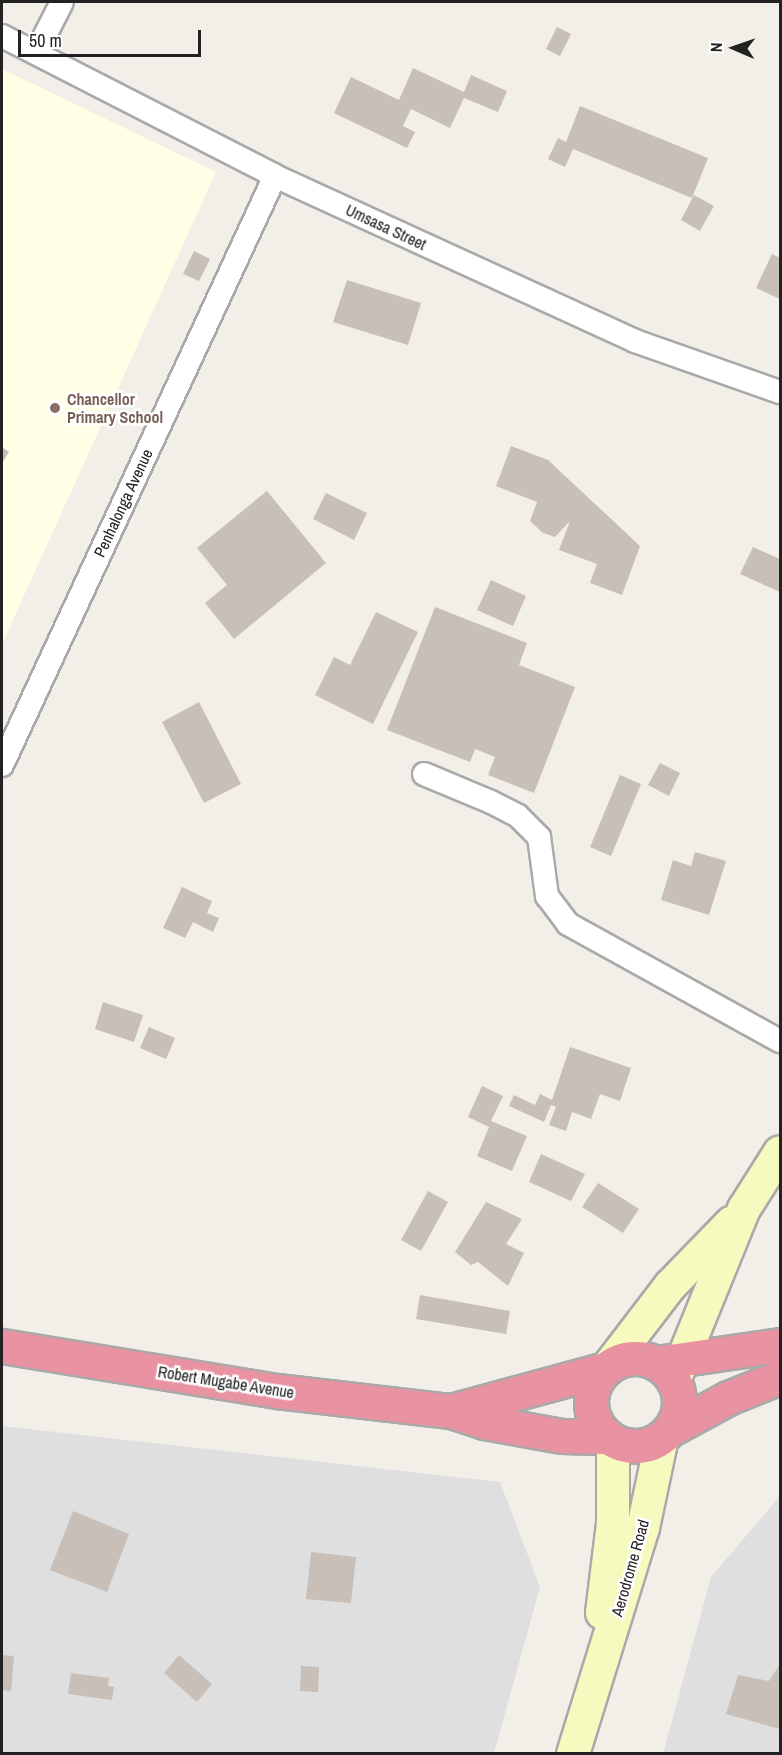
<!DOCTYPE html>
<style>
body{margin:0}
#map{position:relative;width:782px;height:1755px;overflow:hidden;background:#f2efe9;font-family:"Archivo Narrow",sans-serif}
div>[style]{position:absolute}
.residential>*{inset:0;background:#e0dfdf}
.education>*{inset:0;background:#ffffe5}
.building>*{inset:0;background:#c7bfb8}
.roads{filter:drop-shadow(2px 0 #a9a9a9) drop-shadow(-2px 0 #a9a9a9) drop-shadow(0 2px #a9a9a9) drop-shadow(0 -2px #a9a9a9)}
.street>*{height:22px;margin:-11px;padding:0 11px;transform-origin:11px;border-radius:11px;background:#fff}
.secondary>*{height:32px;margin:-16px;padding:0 16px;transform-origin:16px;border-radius:16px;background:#f7fabf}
.highway>*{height:33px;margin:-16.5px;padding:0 16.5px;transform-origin:16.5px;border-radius:16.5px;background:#e892a2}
.highway>.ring{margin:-16.5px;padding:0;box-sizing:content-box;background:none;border:33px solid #e892a2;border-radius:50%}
.dots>*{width:16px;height:16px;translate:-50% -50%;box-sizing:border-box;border:3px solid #fff;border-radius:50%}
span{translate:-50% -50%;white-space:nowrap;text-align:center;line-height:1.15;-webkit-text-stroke:5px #fff;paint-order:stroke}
.street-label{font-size:16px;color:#222}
.education-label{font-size:16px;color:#785e54;font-weight:700}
.left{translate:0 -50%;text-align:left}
.frame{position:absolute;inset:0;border:3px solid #222;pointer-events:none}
.north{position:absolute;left:704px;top:18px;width:60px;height:60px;-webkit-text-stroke:4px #fff;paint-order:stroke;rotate:272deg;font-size:16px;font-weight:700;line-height:24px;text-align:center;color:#222}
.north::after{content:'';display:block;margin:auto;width:21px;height:27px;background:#222;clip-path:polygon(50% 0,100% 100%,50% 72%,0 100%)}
.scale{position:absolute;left:18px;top:30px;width:183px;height:27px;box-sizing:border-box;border:3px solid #222;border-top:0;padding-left:8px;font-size:18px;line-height:21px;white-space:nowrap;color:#222;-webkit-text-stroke:4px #fff;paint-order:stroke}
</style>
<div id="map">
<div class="residential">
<div style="clip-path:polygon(2px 1426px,500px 1482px,540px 1587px,494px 1753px,2px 1754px)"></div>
<div style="clip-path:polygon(780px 1496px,780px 1753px,663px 1754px,711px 1577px)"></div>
</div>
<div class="education">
<div style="clip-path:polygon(2px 69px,216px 172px,2px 644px)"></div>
</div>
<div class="building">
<div style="clip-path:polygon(557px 27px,571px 34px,560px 56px,546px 49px)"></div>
<div style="clip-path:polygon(413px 68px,464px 92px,471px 75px,507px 91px,498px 112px,464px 98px,450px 128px,411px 109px,403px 126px,415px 132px,407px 148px,334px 113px,351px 77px,399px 100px)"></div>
<div style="clip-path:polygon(580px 106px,708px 158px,692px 198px,573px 149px,565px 167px,548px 159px,558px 138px,566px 142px)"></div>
<div style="clip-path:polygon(694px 195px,714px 206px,700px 231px,681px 220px)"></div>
<div style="clip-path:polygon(194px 251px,210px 259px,199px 281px,183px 274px)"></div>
<div style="clip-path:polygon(772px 254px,780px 258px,780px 299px,756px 288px)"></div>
<div style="clip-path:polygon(347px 280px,421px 303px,408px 345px,333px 322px)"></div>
<div style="clip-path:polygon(511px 446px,548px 460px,640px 546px,622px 595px,590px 583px,597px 564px,559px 550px,570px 521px,555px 537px,543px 533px,530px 521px,537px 502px,496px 486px)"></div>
<div style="clip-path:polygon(2px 447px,9px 452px,2px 463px)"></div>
<div style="clip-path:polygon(267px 491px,326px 563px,234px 639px,205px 603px,227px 585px,197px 548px)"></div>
<div style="clip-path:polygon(326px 493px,367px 513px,354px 540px,313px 519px)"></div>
<div style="clip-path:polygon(753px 547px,780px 559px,780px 592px,740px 574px)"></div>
<div style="clip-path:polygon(491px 580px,526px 596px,513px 626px,477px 610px)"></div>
<div style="clip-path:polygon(435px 607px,527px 643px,519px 665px,575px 687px,534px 793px,488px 775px,495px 757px,475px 749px,470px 762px,387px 730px)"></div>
<div style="clip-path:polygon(376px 612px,418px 632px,373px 724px,315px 695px,334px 657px,350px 665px)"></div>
<div style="clip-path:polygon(199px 702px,241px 784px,204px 803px,162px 722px)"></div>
<div style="clip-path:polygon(660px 763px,680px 773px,669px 796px,648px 785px)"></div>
<div style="clip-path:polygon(620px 775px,641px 784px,611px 856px,590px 847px)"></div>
<div style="clip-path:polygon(695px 852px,726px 861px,709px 915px,661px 900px,673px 860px,691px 866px)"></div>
<div style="clip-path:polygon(182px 887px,212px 901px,207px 913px,219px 918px,213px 932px,193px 922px,185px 938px,163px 928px)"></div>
<div style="clip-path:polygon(103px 1002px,143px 1015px,134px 1042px,95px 1029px)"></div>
<div style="clip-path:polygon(149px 1027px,175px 1038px,166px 1059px,140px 1048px)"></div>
<div style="clip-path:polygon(570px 1047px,631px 1068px,620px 1101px,600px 1094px,591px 1119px,572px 1112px,566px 1131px,549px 1125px,556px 1107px,551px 1105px,544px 1122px,509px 1106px,514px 1095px,535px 1105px,540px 1094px,552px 1100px)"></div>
<div style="clip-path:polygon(482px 1086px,503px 1096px,491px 1121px,527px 1136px,512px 1171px,477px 1156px,489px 1127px,468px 1117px)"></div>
<div style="clip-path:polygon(541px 1154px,585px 1174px,571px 1201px,529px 1182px)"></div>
<div style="clip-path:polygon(598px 1183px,639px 1209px,623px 1233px,582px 1207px)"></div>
<div style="clip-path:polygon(428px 1191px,448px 1202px,421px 1251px,401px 1240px)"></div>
<div style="clip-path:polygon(486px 1202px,522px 1219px,506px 1244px,524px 1253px,508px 1286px,478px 1262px,471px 1265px,455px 1252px)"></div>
<div style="clip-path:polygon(420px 1295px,510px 1311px,506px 1334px,416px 1319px)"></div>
<div style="clip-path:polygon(73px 1511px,129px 1534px,107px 1592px,50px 1570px)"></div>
<div style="clip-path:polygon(311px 1552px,356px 1557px,351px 1603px,306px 1599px)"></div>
<div style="clip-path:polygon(2px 1655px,14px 1656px,11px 1691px,2px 1690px)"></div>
<div style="clip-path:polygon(179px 1655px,212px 1684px,197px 1702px,164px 1673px)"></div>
<div style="clip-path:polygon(780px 1664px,780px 1729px,726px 1714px,738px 1675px,769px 1681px)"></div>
<div style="clip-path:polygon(301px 1666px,319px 1667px,318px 1692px,300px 1691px)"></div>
<div style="clip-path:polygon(71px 1673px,109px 1678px,108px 1686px,114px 1687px,112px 1700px,68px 1694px)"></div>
</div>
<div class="roads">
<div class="street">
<div style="left:2px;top:36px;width:307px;rotate:27.1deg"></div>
<div style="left:275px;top:176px;width:396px;rotate:24.6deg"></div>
<div style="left:635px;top:341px;width:154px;rotate:19.4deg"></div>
<div style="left:36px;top:53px;width:57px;rotate:-63deg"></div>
<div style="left:2px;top:765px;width:649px;rotate:-65.13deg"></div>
<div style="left:424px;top:774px;width:73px;rotate:22.7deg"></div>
<div style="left:491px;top:802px;width:30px;rotate:27deg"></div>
<div style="left:518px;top:816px;width:30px;rotate:45deg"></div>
<div style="left:539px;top:837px;width:60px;rotate:82.3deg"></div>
<div style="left:547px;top:896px;width:35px;rotate:53deg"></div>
<div style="left:568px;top:924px;width:242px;rotate:28.9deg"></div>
</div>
<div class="secondary">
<div style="left:608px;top:1367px;width:102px;rotate:-52.6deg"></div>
<div style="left:670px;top:1286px;width:88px;rotate:-45.9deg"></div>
<div style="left:674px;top:1381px;width:186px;rotate:-67.9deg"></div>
<div style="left:744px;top:1209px;width:67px;rotate:-57.7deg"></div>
<div style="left:602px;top:1613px;width:91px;rotate:-83deg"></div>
<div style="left:613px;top:1523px;width:82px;rotate:-90deg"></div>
<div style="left:573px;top:1754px;width:237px;rotate:-72.8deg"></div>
<div style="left:643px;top:1528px;width:92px;rotate:-78.1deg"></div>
</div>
<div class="highway">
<div style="left:2px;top:1346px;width:279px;rotate:9.3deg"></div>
<div style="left:277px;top:1391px;width:175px;rotate:6.6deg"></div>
<div style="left:451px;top:1411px;width:35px;rotate:18deg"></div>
<div style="left:484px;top:1422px;width:79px;rotate:10.2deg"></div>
<div style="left:562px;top:1436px;width:45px;rotate:1.3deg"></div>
<div class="ring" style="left:591px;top:1358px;width:55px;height:55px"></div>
<div style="left:656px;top:1363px;width:125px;rotate:-8.3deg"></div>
<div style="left:451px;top:1411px;width:161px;rotate:-15.2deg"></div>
<div style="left:671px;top:1429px;width:65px;rotate:-28.5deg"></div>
<div style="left:728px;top:1398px;width:56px;rotate:-22deg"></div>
</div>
</div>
<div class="dots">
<div style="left:55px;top:408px;background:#8d6e63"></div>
</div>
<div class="street-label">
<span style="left:386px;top:227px;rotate:25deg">Umsasa Street</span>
<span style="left:123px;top:503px;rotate:-65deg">Penhalonga Avenue</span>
<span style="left:226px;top:1382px;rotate:9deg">Robert Mugabe Avenue</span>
<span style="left:630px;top:1568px;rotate:-74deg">Aerodrome Road</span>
</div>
<div class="education-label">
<span class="left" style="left:67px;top:408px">Chancellor<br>Primary School</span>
</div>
<div class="frame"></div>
<div class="north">N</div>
<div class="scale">50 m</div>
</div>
